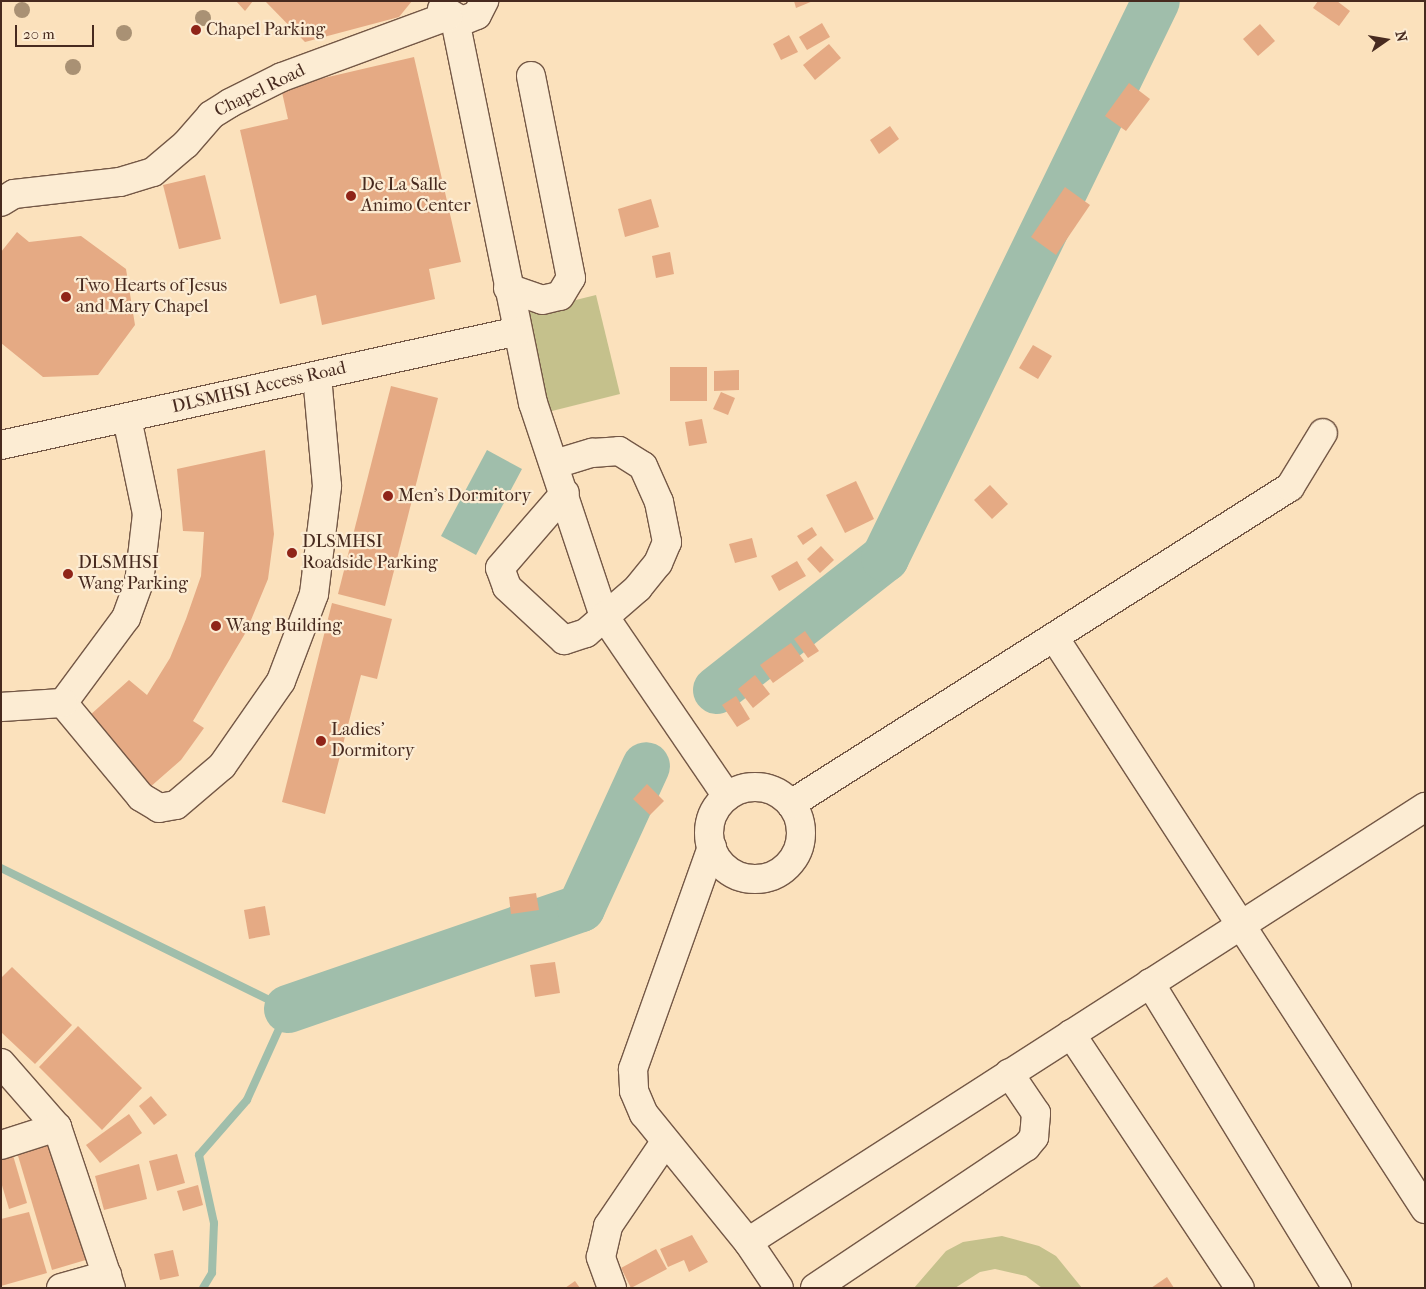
<!DOCTYPE html>
<style>
body{margin:0}
#map{position:relative;width:1426px;height:1289px;overflow:hidden;background:#fbe1bc;font-family:"IM FELL French Canon",serif}
div>[style]{position:absolute}
.green>*{inset:0;background:#c5c18c}
.water>*{inset:0;background:#a0beab}
.stream>*{height:8px;margin:-4px;padding:0 4px;transform-origin:4px;border-radius:4px;background:#a0beab}
.river>*{height:48px;margin:-24px;padding:0 24px;transform-origin:24px;border-radius:24px;background:#a0beab}
.building>*{inset:0;background:#e5aa84}
.roads{filter:drop-shadow(1px 0 #745846) drop-shadow(-1px 0 #745846) drop-shadow(0 1px #745846) drop-shadow(0 -1px #745846)}
.minor>*{height:28px;margin:-14px;padding:0 14px;transform-origin:14px;border-radius:14px;background:#fcecd3}
.minor>.ring{margin:-14px;padding:0;box-sizing:content-box;background:none;border:28px solid #fcecd3;border-radius:50%}
.trees>*{width:16px;height:16px;margin:-8px;border-radius:50%;background:#a99174}
.dots>*{width:14px;height:14px;translate:-50% -50%;box-sizing:border-box;border:2px solid #fcecd3;border-radius:50%}
span{translate:-50% -50%;white-space:nowrap;text-align:center;line-height:1.15;-webkit-text-stroke:4.5px #fcecd3;paint-order:stroke}
.poi-label{font-size:18px;color:#472a1f}
.left{translate:0 -50%;text-align:left}
.street-label{font-size:18px;color:#472a1f}
.frame{position:absolute;inset:0;border:2px solid #472a1f;pointer-events:none}
.north{position:absolute;left:1361px;top:15px;width:50px;height:50px;-webkit-text-stroke:4px #fcecd3;paint-order:stroke;rotate:77deg;font-size:14px;font-weight:700;line-height:20px;text-align:center;color:#472a1f}
.north::after{content:'';display:block;margin:auto;width:18px;height:22px;background:#472a1f;clip-path:polygon(50% 0,100% 100%,50% 72%,0 100%)}
.scale{position:absolute;left:15px;top:25px;width:79px;height:22px;box-sizing:border-box;border:2px solid #472a1f;border-top:0;padding-left:6px;font-size:15px;line-height:18px;white-space:nowrap;color:#472a1f;-webkit-text-stroke:4px #fcecd3;paint-order:stroke}
</style>
<div id="map">
<div class="green">
<div style="clip-path:polygon(596px 295px,620px 394px,544px 413px,519px 314px)"></div>
<div style="clip-path:polygon(1002px 1236px,1039px 1246px,1056px 1256px,1082px 1288px,1042px 1288px,1026px 1276px,995px 1269px,980px 1272px,955px 1288px,914px 1288px,946px 1251px,963px 1242px)"></div>
</div>
<div class="water">
<div style="clip-path:polygon(487px 450px,522px 469px,476px 555px,441px 536px)"></div>
</div>
<div class="stream">
<div style="left:1px;top:868px;width:320px;rotate:26.2deg"></div>
<div style="left:288px;top:1009px;width:100px;rotate:114.3deg"></div>
<div style="left:247px;top:1100px;width:73px;rotate:131.1deg"></div>
<div style="left:199px;top:1155px;width:70px;rotate:77.6deg"></div>
<div style="left:214px;top:1223px;width:50px;rotate:92.3deg"></div>
<div style="left:212px;top:1273px;width:17px;rotate:121deg"></div>
</div>
<div class="river">
<div style="left:717px;top:690px;width:214px;rotate:-38.2deg"></div>
<div style="left:885px;top:558px;width:619px;rotate:-64.06deg"></div>
<div style="left:288px;top:1009px;width:310px;rotate:-19deg"></div>
<div style="left:581px;top:908px;width:156px;rotate:-65.4deg"></div>
</div>
<div class="building">
<div style="clip-path:polygon(236px 1px,253px 1px,245px 11px)"></div>
<div style="clip-path:polygon(265px 1px,412px 1px,399px 17px,305px 42px)"></div>
<div style="clip-path:polygon(794px 1px,813px 1px,796px 8px)"></div>
<div style="clip-path:polygon(1318px 1px,1337px 1px,1350px 11px,1339px 26px,1313px 8px)"></div>
<div style="clip-path:polygon(822px 23px,830px 37px,807px 50px,799px 37px)"></div>
<div style="clip-path:polygon(1260px 24px,1275px 41px,1258px 56px,1243px 39px)"></div>
<div style="clip-path:polygon(789px 35px,798px 52px,781px 60px,773px 44px)"></div>
<div style="clip-path:polygon(829px 44px,841px 58px,815px 80px,803px 65px)"></div>
<div style="clip-path:polygon(414px 57px,461px 262px,429px 269px,435px 299px,322px 325px,316px 295px,280px 304px,240px 130px,288px 119px,281px 88px)"></div>
<div style="clip-path:polygon(1129px 83px,1150px 99px,1126px 131px,1105px 116px)"></div>
<div style="clip-path:polygon(890px 126px,899px 139px,879px 154px,870px 140px)"></div>
<div style="clip-path:polygon(205px 175px,221px 239px,179px 249px,163px 185px)"></div>
<div style="clip-path:polygon(1065px 187px,1090px 205px,1056px 255px,1031px 237px)"></div>
<div style="clip-path:polygon(651px 199px,659px 227px,625px 237px,618px 209px)"></div>
<div style="clip-path:polygon(17px 232px,29px 242px,81px 236px,126px 269px,135px 325px,98px 375px,43px 377px,1px 343px,1px 252px)"></div>
<div style="clip-path:polygon(670px 252px,674px 274px,656px 278px,652px 256px)"></div>
<div style="clip-path:polygon(1033px 345px,1052px 356px,1038px 379px,1019px 368px)"></div>
<div style="clip-path:polygon(670px 367px,707px 367px,707px 401px,670px 401px)"></div>
<div style="clip-path:polygon(739px 370px,739px 390px,714px 391px,714px 371px)"></div>
<div style="clip-path:polygon(391px 386px,438px 398px,385px 606px,338px 594px)"></div>
<div style="clip-path:polygon(721px 392px,735px 398px,728px 415px,713px 409px)"></div>
<div style="clip-path:polygon(702px 419px,707px 443px,689px 446px,685px 422px)"></div>
<div style="clip-path:polygon(265px 450px,274px 534px,268px 579px,246px 632px,193px 721px,204px 728px,181px 760px,149px 788px,89px 716px,129px 680px,147px 695px,170px 658px,186px 619px,201px 576px,204px 532px,183px 531px,177px 469px)"></div>
<div style="clip-path:polygon(856px 481px,874px 519px,845px 533px,826px 495px)"></div>
<div style="clip-path:polygon(990px 485px,1008px 504px,992px 519px,974px 500px)"></div>
<div style="clip-path:polygon(812px 527px,817px 535px,803px 545px,797px 536px)"></div>
<div style="clip-path:polygon(752px 538px,757px 557px,735px 563px,729px 544px)"></div>
<div style="clip-path:polygon(821px 546px,834px 560px,820px 573px,807px 559px)"></div>
<div style="clip-path:polygon(797px 561px,806px 576px,779px 591px,771px 576px)"></div>
<div style="clip-path:polygon(332px 603px,392px 619px,377px 679px,361px 675px,325px 814px,282px 802px)"></div>
<div style="clip-path:polygon(805px 631px,819px 651px,808px 658px,794px 639px)"></div>
<div style="clip-path:polygon(791px 643px,804px 661px,773px 683px,760px 665px)"></div>
<div style="clip-path:polygon(755px 675px,770px 694px,753px 708px,738px 689px)"></div>
<div style="clip-path:polygon(736px 696px,750px 719px,737px 727px,722px 705px)"></div>
<div style="clip-path:polygon(647px 784px,664px 801px,650px 815px,633px 799px)"></div>
<div style="clip-path:polygon(536px 893px,539px 910px,511px 914px,509px 897px)"></div>
<div style="clip-path:polygon(265px 906px,270px 935px,249px 939px,244px 910px)"></div>
<div style="clip-path:polygon(555px 962px,560px 993px,535px 997px,530px 965px)"></div>
<div style="clip-path:polygon(12px 967px,72px 1025px,35px 1064px,1px 1032px,1px 978px)"></div>
<div style="clip-path:polygon(78px 1026px,142px 1088px,102px 1130px,39px 1067px)"></div>
<div style="clip-path:polygon(151px 1096px,167px 1115px,154px 1125px,139px 1106px)"></div>
<div style="clip-path:polygon(129px 1114px,142px 1133px,100px 1163px,86px 1145px)"></div>
<div style="clip-path:polygon(54px 1138px,89px 1259px,52px 1270px,16px 1149px)"></div>
<div style="clip-path:polygon(12px 1152px,27px 1203px,9px 1209px,1px 1182px,1px 1155px)"></div>
<div style="clip-path:polygon(177px 1154px,185px 1183px,157px 1191px,149px 1161px)"></div>
<div style="clip-path:polygon(139px 1164px,147px 1199px,104px 1210px,95px 1176px)"></div>
<div style="clip-path:polygon(198px 1185px,203px 1205px,183px 1211px,177px 1191px)"></div>
<div style="clip-path:polygon(29px 1212px,47px 1273px,1px 1286px,1px 1219px)"></div>
<div style="clip-path:polygon(692px 1235px,708px 1262px,689px 1272px,684px 1260px,668px 1267px,660px 1249px)"></div>
<div style="clip-path:polygon(656px 1249px,667px 1269px,631px 1288px,621px 1268px)"></div>
<div style="clip-path:polygon(173px 1250px,179px 1276px,160px 1280px,154px 1254px)"></div>
<div style="clip-path:polygon(1167px 1277px,1174px 1288px,1151px 1288px)"></div>
<div style="clip-path:polygon(575px 1281px,580px 1288px,565px 1288px)"></div>
</div>
<div class="roads">
<div class="minor">
<div style="left:442px;top:9px;width:23px;rotate:31deg"></div>
<div style="left:462px;top:21px;width:16px;rotate:-22deg"></div>
<div style="left:477px;top:15px;width:16px;rotate:-63deg"></div>
<div style="left:455px;top:20px;width:391px;rotate:78.5deg"></div>
<div style="left:533px;top:403px;width:225px;rotate:71.6deg"></div>
<div style="left:604px;top:616px;width:218px;rotate:55.7deg"></div>
<div style="left:1px;top:202px;width:15px;rotate:-32deg"></div>
<div style="left:14px;top:194px;width:107px;rotate:-6.5deg"></div>
<div style="left:120px;top:182px;width:34px;rotate:-17deg"></div>
<div style="left:153px;top:172px;width:43px;rotate:-40.3deg"></div>
<div style="left:186px;top:144px;width:38px;rotate:-49deg"></div>
<div style="left:211px;top:115px;width:22px;rotate:-32deg"></div>
<div style="left:230px;top:103px;width:58px;rotate:-26.6deg"></div>
<div style="left:282px;top:77px;width:177px;rotate:-20.2deg"></div>
<div style="left:508px;top:288px;width:36px;rotate:19deg"></div>
<div style="left:542px;top:300px;width:18px;rotate:-13deg"></div>
<div style="left:560px;top:296px;width:21px;rotate:-59deg"></div>
<div style="left:571px;top:278px;width:206px;rotate:-101.2deg"></div>
<div style="left:1px;top:445px;width:529px;rotate:-12.43deg"></div>
<div style="left:555px;top:464px;width:39px;rotate:-17deg"></div>
<div style="left:592px;top:453px;width:27px;rotate:-4deg"></div>
<div style="left:619px;top:451px;width:28px;rotate:32deg"></div>
<div style="left:643px;top:466px;width:39px;rotate:66deg"></div>
<div style="left:659px;top:502px;width:41px;rotate:78.7deg"></div>
<div style="left:667px;top:542px;width:23px;rotate:113deg"></div>
<div style="left:658px;top:563px;width:32px;rotate:129deg"></div>
<div style="left:638px;top:588px;width:69px;rotate:139.1deg"></div>
<div style="left:586px;top:633px;width:23px;rotate:162deg"></div>
<div style="left:564px;top:640px;width:78px;rotate:-137.1deg"></div>
<div style="left:507px;top:587px;width:20px;rotate:-110deg"></div>
<div style="left:500px;top:568px;width:99px;rotate:-49.1deg"></div>
<div style="left:1054px;top:637px;width:682px;rotate:57.03deg"></div>
<div style="left:63px;top:703px;width:122px;rotate:50.3deg"></div>
<div style="left:141px;top:797px;width:21px;rotate:31deg"></div>
<div style="left:159px;top:808px;width:17px;rotate:-10deg"></div>
<div style="left:176px;top:805px;width:60px;rotate:-40.3deg"></div>
<div style="left:222px;top:766px;width:103px;rotate:-55.2deg"></div>
<div style="left:281px;top:681px;width:93px;rotate:-69.2deg"></div>
<div style="left:314px;top:594px;width:109px;rotate:-83.1deg"></div>
<div style="left:327px;top:486px;width:110px;rotate:-95.2deg"></div>
<div style="left:63px;top:703px;width:106px;rotate:-53.5deg"></div>
<div style="left:126px;top:618px;width:37px;rotate:-70deg"></div>
<div style="left:139px;top:583px;width:69px;rotate:-83.4deg"></div>
<div style="left:147px;top:514px;width:98px;rotate:-101.8deg"></div>
<div style="left:1px;top:707px;width:62px;rotate:-3.7deg"></div>
<div class="ring" style="left:709px;top:787px;width:64px;height:64px"></div>
<div style="left:791px;top:804px;width:591px;rotate:-32.43deg"></div>
<div style="left:1290px;top:487px;width:63px;rotate:-58.6deg"></div>
<div style="left:712px;top:847px;width:236px;rotate:109.6deg"></div>
<div style="left:633px;top:1069px;width:22px;rotate:87deg"></div>
<div style="left:634px;top:1091px;width:25px;rotate:67deg"></div>
<div style="left:644px;top:1114px;width:165px;rotate:50.9deg"></div>
<div style="left:748px;top:1242px;width:55px;rotate:56deg"></div>
<div style="left:1150px;top:983px;width:358px;rotate:58.5deg"></div>
<div style="left:1071px;top:1034px;width:305px;rotate:56.4deg"></div>
<div style="left:1px;top:1063px;width:85px;rotate:48.8deg"></div>
<div style="left:1px;top:1145px;width:59px;rotate:-17.8deg"></div>
<div style="left:57px;top:1127px;width:170px;rotate:71.5deg"></div>
<div style="left:748px;top:1242px;width:805px;rotate:-32.72deg"></div>
<div style="left:61px;top:1288px;width:48px;rotate:-15.8deg"></div>
<div style="left:612px;top:1288px;width:33px;rotate:-110deg"></div>
<div style="left:601px;top:1257px;width:32px;rotate:-77deg"></div>
<div style="left:608px;top:1226px;width:102px;rotate:-55.8deg"></div>
<div style="left:815px;top:1288px;width:254px;rotate:-33.8deg"></div>
<div style="left:1026px;top:1147px;width:13px;rotate:-51deg"></div>
<div style="left:1034px;top:1137px;width:24px;rotate:-85deg"></div>
<div style="left:1036px;top:1113px;width:48px;rotate:-124deg"></div>
</div>
</div>
<div class="trees">
<div style="left:22px;top:10px"></div>
<div style="left:203px;top:18px"></div>
<div style="left:124px;top:33px"></div>
<div style="left:73px;top:67px"></div>
</div>
<div class="dots">
<div style="left:196px;top:30px;background:#8f2418"></div>
<div style="left:351px;top:196px;background:#8f2418"></div>
<div style="left:66px;top:297px;background:#8f2418"></div>
<div style="left:388px;top:496px;background:#8f2418"></div>
<div style="left:292px;top:553px;background:#8f2418"></div>
<div style="left:68px;top:574px;background:#8f2418"></div>
<div style="left:216px;top:626px;background:#8f2418"></div>
<div style="left:321px;top:741px;background:#8f2418"></div>
</div>
<div class="poi-label">
<span class="left" style="left:206px;top:30px">Chapel Parking</span>
<span class="left" style="left:361px;top:196px">De La Salle<br>Animo Center</span>
<span class="left" style="left:76px;top:297px">Two Hearts of Jesus<br>and Mary Chapel</span>
<span class="left" style="left:398px;top:496px">Men's Dormitory</span>
<span class="left" style="left:302px;top:553px">DLSMHSI<br>Roadside Parking</span>
<span class="left" style="left:78px;top:574px">DLSMHSI<br>Wang Parking</span>
<span class="left" style="left:226px;top:626px">Wang Building</span>
<span class="left" style="left:331px;top:741px">Ladies'<br>Dormitory</span>
</div>
<div class="street-label">
<span style="left:260px;top:91px;rotate:-26deg">Chapel Road</span>
<span style="left:259px;top:388px;rotate:-13deg">DLSMHSI Access Road</span>
</div>
<div class="frame"></div>
<div class="north">N</div>
<div class="scale">20 m</div>
</div>
